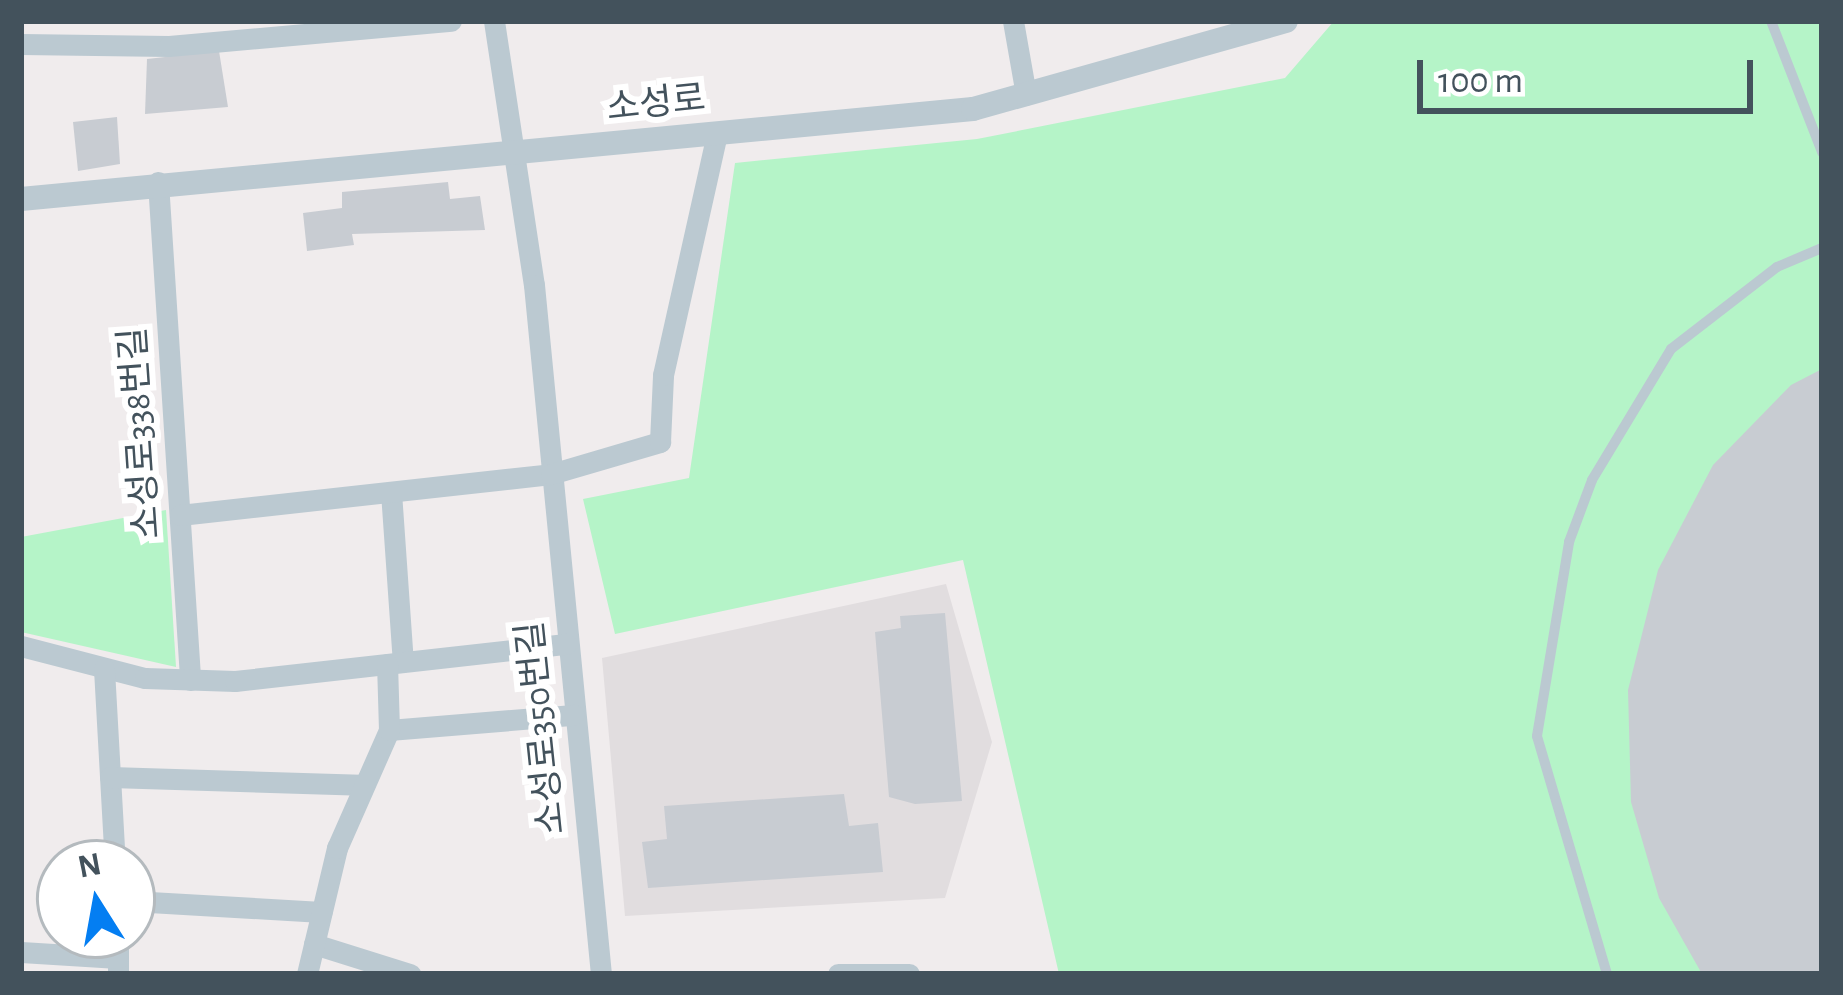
<!DOCTYPE html>
<meta charset="utf-8">
<style>
body{margin:0}
#map{position:relative;width:1843px;height:995px;overflow:hidden;background:#f0eced;font-family:"Alegreya Sans","Noto Sans KR",sans-serif}
div>[style]{position:absolute}
.education>*{inset:0;background:#e1dddf}
.green>*{inset:0;background:#b5f4c8}
.building>*{inset:0;background:#c8ccd2}
.service>*{height:10px;margin:-5px;padding:0 5px;transform-origin:5px;border-radius:5px;background:#bbc9d1}
.minor>*{height:21px;margin:-10.5px;padding:0 10.5px;transform-origin:10.5px;border-radius:10.5px;background:#bbc9d1}
.tertiary>*{height:24px;margin:-12px;padding:0 12px;transform-origin:12px;border-radius:12px;background:#bbc9d1}
span{translate:-50% -50%;white-space:nowrap;text-align:center;line-height:1.15;-webkit-text-stroke:12px #fff;paint-order:stroke}
.street-label{font-size:36px;color:#43525c}
.frame{position:absolute;inset:0;border:24px solid #43525c;pointer-events:none}
.north{position:absolute;left:36px;top:839px;width:120px;height:120px;box-sizing:border-box;background:#fff;border:3px solid #b4babe;border-radius:50%;rotate:349deg;font-size:33px;font-weight:700;line-height:48px;text-align:center;color:#43525c}
.north::after{content:'';display:block;margin:auto;width:42px;height:54px;background:#047ef2;clip-path:polygon(50% 0,100% 100%,50% 72%,0 100%)}
.scale{position:absolute;left:1417px;top:60px;width:336px;height:54px;box-sizing:border-box;border:6px solid #43525c;border-top:0;padding-left:15px;font-size:36px;line-height:42px;white-space:nowrap;color:#43525c;-webkit-text-stroke:9px #fff;paint-order:stroke}
</style>
<div id="map">
<div class="education">
<div style="clip-path:polygon(946px 584px,992px 742px,945px 898px,625px 916px,602px 658px)"></div>
</div>
<div class="green">
<div style="clip-path:polygon(1334px 21px,1822px 21px,1822px 974px,1059px 974px,963px 560px,615px 634px,583px 499px,689px 478px,735px 163px,977px 139px,1285px 78px)"></div>
<div style="clip-path:polygon(166px 510px,176px 667px,21px 632px,21px 537px)"></div>
</div>
<div class="building">
<div style="clip-path:polygon(219px 51px,228px 107px,145px 114px,147px 59px)"></div>
<div style="clip-path:polygon(117px 117px,120px 164px,78px 171px,73px 122px)"></div>
<div style="clip-path:polygon(448px 182px,450px 199px,480px 196px,485px 230px,352px 234px,354px 245px,307px 251px,303px 213px,342px 208px,342px 192px)"></div>
<div style="clip-path:polygon(1822px 369px,1822px 974px,1702px 974px,1659px 898px,1631px 802px,1628px 690px,1658px 570px,1713px 465px,1791px 385px)"></div>
<div style="clip-path:polygon(945px 613px,962px 801px,915px 804px,889px 797px,875px 632px,901px 628px,900px 616px)"></div>
<div style="clip-path:polygon(844px 794px,849px 826px,878px 823px,883px 872px,648px 888px,642px 842px,667px 839px,664px 806px)"></div>
</div>
<div class="service">
<div style="left:1771px;top:21px;width:141px;rotate:68.7deg"></div>
<div style="left:1607px;top:974px;width:248px;rotate:-106.4deg"></div>
<div style="left:1537px;top:736px;width:197px;rotate:-80.6deg"></div>
<div style="left:1569px;top:542px;width:66px;rotate:-69.6deg"></div>
<div style="left:1592px;top:480px;width:153px;rotate:-58.9deg"></div>
<div style="left:1671px;top:349px;width:134px;rotate:-37.7deg"></div>
<div style="left:1777px;top:267px;width:49px;rotate:-22.9deg"></div>
</div>
<div class="minor">
<div style="left:494px;top:21px;width:267px;rotate:81.4deg"></div>
<div style="left:534px;top:285px;width:692px;rotate:84.45deg"></div>
<div style="left:1013px;top:21px;width:75px;rotate:80deg"></div>
<div style="left:21px;top:44px;width:148px;rotate:0.8deg"></div>
<div style="left:169px;top:46px;width:283px;rotate:-5.1deg"></div>
<div style="left:158px;top:182px;width:499px;rotate:86.3deg"></div>
<div style="left:391px;top:492px;width:170px;rotate:86deg"></div>
<div style="left:180px;top:515px;width:373px;rotate:-6.3deg"></div>
<div style="left:551px;top:474px;width:114px;rotate:-16.4deg"></div>
<div style="left:660px;top:442px;width:67px;rotate:-87.4deg"></div>
<div style="left:663px;top:375px;width:247px;rotate:-77.4deg"></div>
<div style="left:21px;top:646px;width:128px;rotate:14.5deg"></div>
<div style="left:145px;top:678px;width:90px;rotate:1.9deg"></div>
<div style="left:235px;top:681px;width:333px;rotate:-6.4deg"></div>
<div style="left:104px;top:669px;width:194px;rotate:86.8deg"></div>
<div style="left:389px;top:730px;width:185px;rotate:-4.7deg"></div>
<div style="left:110px;top:777px;width:250px;rotate:1.8deg"></div>
<div style="left:132px;top:901px;width:190px;rotate:3.3deg"></div>
<div style="left:118px;top:935px;width:39px;rotate:90deg"></div>
<div style="left:314px;top:944px;width:101px;rotate:17.4deg"></div>
<div style="left:21px;top:952px;width:97px;rotate:3.5deg"></div>
<div style="left:307px;top:974px;width:130px;rotate:-76.6deg"></div>
<div style="left:337px;top:848px;width:129px;rotate:-66.2deg"></div>
<div style="left:389px;top:730px;width:66px;rotate:-91.7deg"></div>
<div style="left:838px;top:974px;width:71px"></div>
</div>
<div class="tertiary">
<div style="left:21px;top:199px;width:956px;rotate:-5.4deg"></div>
<div style="left:973px;top:109px;width:325px;rotate:-15.7deg"></div>
</div>
<div class="street-label">
<span style="left:656px;top:104px;rotate:-6deg">소성로</span>
<span style="left:141px;top:433px;rotate:-94deg">소성로338번길</span>
<span style="left:542px;top:728px;rotate:-96deg">소성로350번길</span>
</div>
<div class="frame"></div>
<div class="north">N</div>
<div class="scale">100 m</div>
</div>
